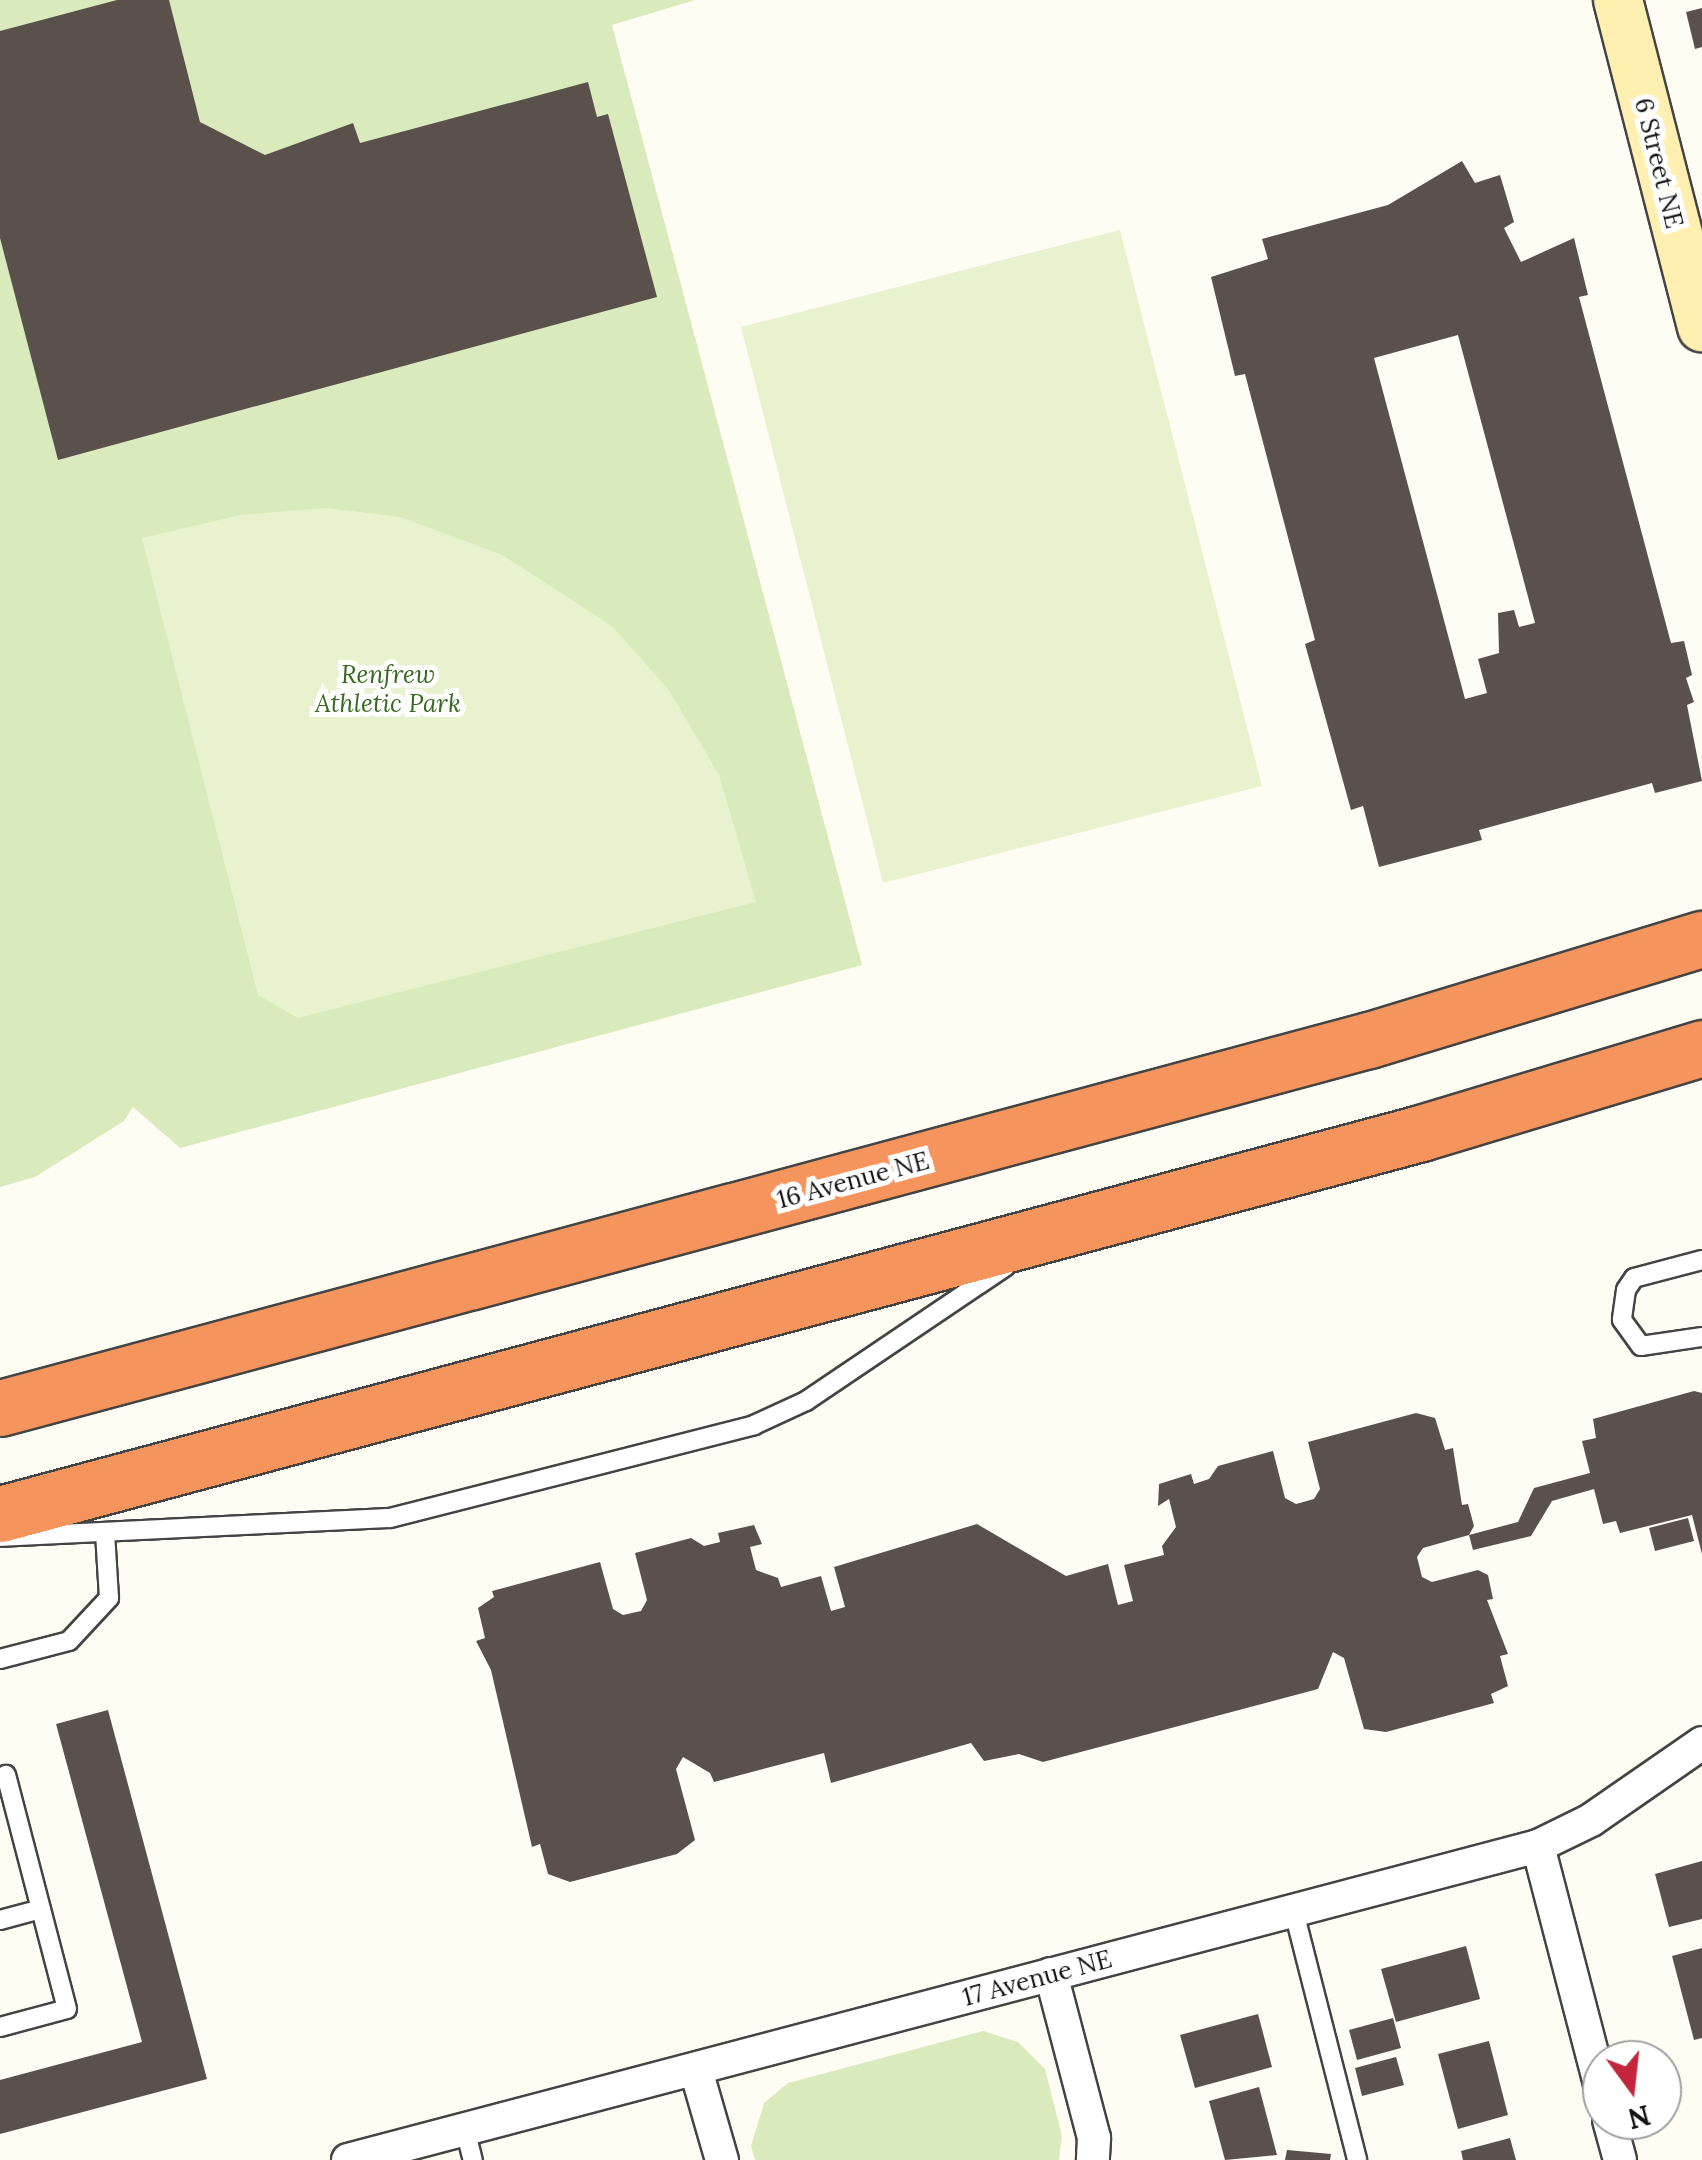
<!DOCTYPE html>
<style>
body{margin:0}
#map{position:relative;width:1702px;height:2160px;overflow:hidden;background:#fffcf4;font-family:Lora,serif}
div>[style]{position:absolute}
.green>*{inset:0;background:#d9ebbd}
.pitch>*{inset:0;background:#e9f2cf}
.building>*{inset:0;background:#5a514d}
.roads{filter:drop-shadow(2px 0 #444) drop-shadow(-2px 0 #444) drop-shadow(0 2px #444) drop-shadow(0 -2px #444)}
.lane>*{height:18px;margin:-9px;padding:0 9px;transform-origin:9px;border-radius:9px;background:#fff}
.street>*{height:32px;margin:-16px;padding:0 16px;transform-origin:16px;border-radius:16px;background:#fff}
.secondary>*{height:48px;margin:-24px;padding:0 24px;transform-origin:24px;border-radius:24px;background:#ffefb0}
.highway>*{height:55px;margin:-27.5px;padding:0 27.5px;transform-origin:27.5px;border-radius:27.5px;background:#f5945d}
span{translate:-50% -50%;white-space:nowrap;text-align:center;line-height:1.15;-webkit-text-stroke:10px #fff;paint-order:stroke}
.street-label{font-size:25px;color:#111}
.park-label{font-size:25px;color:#366a1f;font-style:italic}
.north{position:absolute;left:1582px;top:2040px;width:100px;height:100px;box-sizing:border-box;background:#fff;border:2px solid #a0a0a0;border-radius:50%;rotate:165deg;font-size:28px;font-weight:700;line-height:40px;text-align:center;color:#111}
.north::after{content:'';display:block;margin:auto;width:35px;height:45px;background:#c3263c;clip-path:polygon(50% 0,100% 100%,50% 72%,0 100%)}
</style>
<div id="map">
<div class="green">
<div style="clip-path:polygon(0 0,695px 0,612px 25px,862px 965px,180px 1148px,133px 1107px,124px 1121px,35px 1177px,0 1187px)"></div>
<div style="clip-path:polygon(983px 2031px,1018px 2042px,1045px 2069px,1062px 2136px,1059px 2160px,755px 2160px,751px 2146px,764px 2103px,788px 2083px)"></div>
</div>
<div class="pitch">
<div style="clip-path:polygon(1120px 230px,1262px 786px,883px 883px,741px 327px)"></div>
<div style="clip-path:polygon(326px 508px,400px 517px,502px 555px,612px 626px,669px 690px,719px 775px,756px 902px,298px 1018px,258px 995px,142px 538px,241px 515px)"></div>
</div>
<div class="building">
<div style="clip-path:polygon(117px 0,169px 0,200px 122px,265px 155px,353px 123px,360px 143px,588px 82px,597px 117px,608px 114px,657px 297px,58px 460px,0 238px,0 31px)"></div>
<div style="clip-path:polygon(1702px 8px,1702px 47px,1695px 49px,1686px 12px)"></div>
<div style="clip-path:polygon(evenodd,1462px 161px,1475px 183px,1500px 175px,1514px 222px,1504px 228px,1521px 262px,1574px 238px,1588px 295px,1579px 297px,1671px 643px,1684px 641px,1692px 675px,1686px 678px,1694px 702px,1687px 705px,1702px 781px,1655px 793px,1652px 783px,1479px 830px,1482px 840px,1379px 867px,1363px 806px,1351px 810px,1305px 644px,1315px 640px,1245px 374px,1235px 376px,1211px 277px,1268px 259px,1262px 239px,1388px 205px,1462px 161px,1458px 335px,1535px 623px,1519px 627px,1514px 610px,1498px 613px,1499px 653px,1478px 659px,1487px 693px,1465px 699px,1374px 358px,1458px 335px)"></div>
<div style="clip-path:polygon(1694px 1391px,1702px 1393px,1702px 1554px,1692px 1515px,1620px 1533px,1616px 1521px,1603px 1524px,1594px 1489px,1552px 1501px,1531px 1536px,1473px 1550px,1469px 1535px,1518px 1522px,1534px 1488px,1590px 1473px,1582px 1441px,1596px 1438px,1593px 1419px)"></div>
<div style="clip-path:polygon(1416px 1413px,1435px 1418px,1445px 1450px,1453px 1448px,1462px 1505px,1468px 1504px,1474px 1526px,1469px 1535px,1423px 1548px,1417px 1557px,1422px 1577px,1432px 1582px,1478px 1570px,1488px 1575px,1493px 1599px,1487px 1600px,1508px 1654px,1500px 1656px,1508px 1686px,1491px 1694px,1494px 1703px,1386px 1732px,1364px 1729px,1344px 1658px,1333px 1652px,1318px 1689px,1043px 1762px,1019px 1754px,984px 1761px,971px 1743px,831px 1783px,824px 1753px,714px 1782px,710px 1773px,683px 1757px,676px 1769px,695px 1840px,677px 1854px,570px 1882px,548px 1874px,540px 1844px,532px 1847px,491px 1670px,476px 1641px,485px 1638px,478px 1608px,494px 1597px,492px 1591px,600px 1562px,613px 1609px,623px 1615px,641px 1611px,647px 1600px,635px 1553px,691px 1538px,704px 1546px,720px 1542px,718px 1533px,754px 1525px,762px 1544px,750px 1547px,756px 1570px,778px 1578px,781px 1587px,821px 1576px,831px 1611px,845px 1607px,834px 1567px,977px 1524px,1066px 1576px,1108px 1564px,1118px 1605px,1133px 1601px,1124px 1565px,1164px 1555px,1162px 1546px,1176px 1527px,1169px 1499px,1158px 1506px,1159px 1484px,1191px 1474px,1194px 1484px,1209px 1479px,1218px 1466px,1273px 1451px,1285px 1498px,1296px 1504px,1314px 1499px,1320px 1489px,1308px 1442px)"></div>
<div style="clip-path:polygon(1688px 1518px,1694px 1541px,1655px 1551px,1649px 1528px)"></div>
<div style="clip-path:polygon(108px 1710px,207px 2079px,0 2134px,0 2080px,142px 2042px,56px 1724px)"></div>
<div style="clip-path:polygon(1702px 1861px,1702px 1919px,1669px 1927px,1655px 1874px)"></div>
<div style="clip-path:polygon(1466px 1946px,1480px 1999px,1396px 2022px,1381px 1969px)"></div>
<div style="clip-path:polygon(1702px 1948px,1702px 2038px,1694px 2040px,1672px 1956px)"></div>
<div style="clip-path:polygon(1258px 2014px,1272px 2067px,1195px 2088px,1180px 2035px)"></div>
<div style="clip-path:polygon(1393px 2018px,1401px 2048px,1357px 2060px,1349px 2030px)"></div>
<div style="clip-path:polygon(1489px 2041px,1508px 2115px,1458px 2129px,1438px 2054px)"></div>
<div style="clip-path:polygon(1396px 2057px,1404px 2085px,1362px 2096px,1355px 2068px)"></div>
<div style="clip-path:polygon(1259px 2087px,1277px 2155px,1225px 2160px,1209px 2101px)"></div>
<div style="clip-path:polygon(1510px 2138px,1516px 2160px,1463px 2160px,1461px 2151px)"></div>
<div style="clip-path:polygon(1287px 2150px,1331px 2154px,1330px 2160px,1285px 2160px)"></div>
</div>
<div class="roads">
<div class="lane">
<div style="left:1702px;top:1260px;width:70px;rotate:165.2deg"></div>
<div style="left:1634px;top:1278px;width:14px;rotate:124deg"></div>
<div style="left:1626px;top:1290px;width:30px;rotate:98deg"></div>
<div style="left:1622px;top:1320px;width:32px;rotate:54deg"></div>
<div style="left:1641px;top:1346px;width:62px;rotate:-8.4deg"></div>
<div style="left:0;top:1537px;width:390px;rotate:-2.8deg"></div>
<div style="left:390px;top:1518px;width:376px;rotate:-14.3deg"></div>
<div style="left:754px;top:1425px;width:57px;rotate:-24.8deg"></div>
<div style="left:806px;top:1401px;width:241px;rotate:-34deg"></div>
<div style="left:0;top:1659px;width:71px;rotate:-14.6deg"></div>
<div style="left:69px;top:1641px;width:59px;rotate:-47.1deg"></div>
<div style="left:109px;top:1598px;width:66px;rotate:-93.5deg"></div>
<div style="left:1293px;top:1908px;width:260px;rotate:75.7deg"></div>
<div style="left:0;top:1920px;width:42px;rotate:-15deg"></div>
<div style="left:0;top:2027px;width:69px;rotate:-15deg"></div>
<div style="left:67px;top:2009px;width:242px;rotate:-104.6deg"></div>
<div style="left:465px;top:2129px;width:32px;rotate:76deg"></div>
</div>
<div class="street">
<div style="left:1538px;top:1846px;width:254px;rotate:75.4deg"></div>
<div style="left:1051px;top:1974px;width:170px;rotate:75.3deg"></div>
<div style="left:1094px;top:2138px;width:22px;rotate:93deg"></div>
<div style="left:696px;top:2070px;width:94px;rotate:73.9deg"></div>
<div style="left:1609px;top:2120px;width:41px;rotate:74.6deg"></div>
<div style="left:348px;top:2160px;width:1231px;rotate:-14.78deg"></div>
<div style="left:1538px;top:1846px;width:59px;rotate:-26.1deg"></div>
<div style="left:1591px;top:1820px;width:135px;rotate:-34.7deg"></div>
</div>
<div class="secondary">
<div style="left:1618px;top:0;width:338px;rotate:75.6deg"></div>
</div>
<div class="highway">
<div style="left:0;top:1408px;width:1418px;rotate:-15.05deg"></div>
<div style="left:1369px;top:1040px;width:348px;rotate:-16.9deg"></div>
<div style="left:0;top:1514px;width:1471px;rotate:-15.01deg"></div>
<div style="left:1421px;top:1133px;width:294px;rotate:-16.8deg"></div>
</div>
</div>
<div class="street-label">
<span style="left:1659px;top:163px;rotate:76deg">6 Street NE</span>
<span style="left:853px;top:1180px;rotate:-15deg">16 Avenue NE</span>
<span style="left:1037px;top:1978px;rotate:-15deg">17 Avenue NE</span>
</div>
<div class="park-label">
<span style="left:388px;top:689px">Renfrew<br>Athletic Park</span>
</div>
<div class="north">N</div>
</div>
